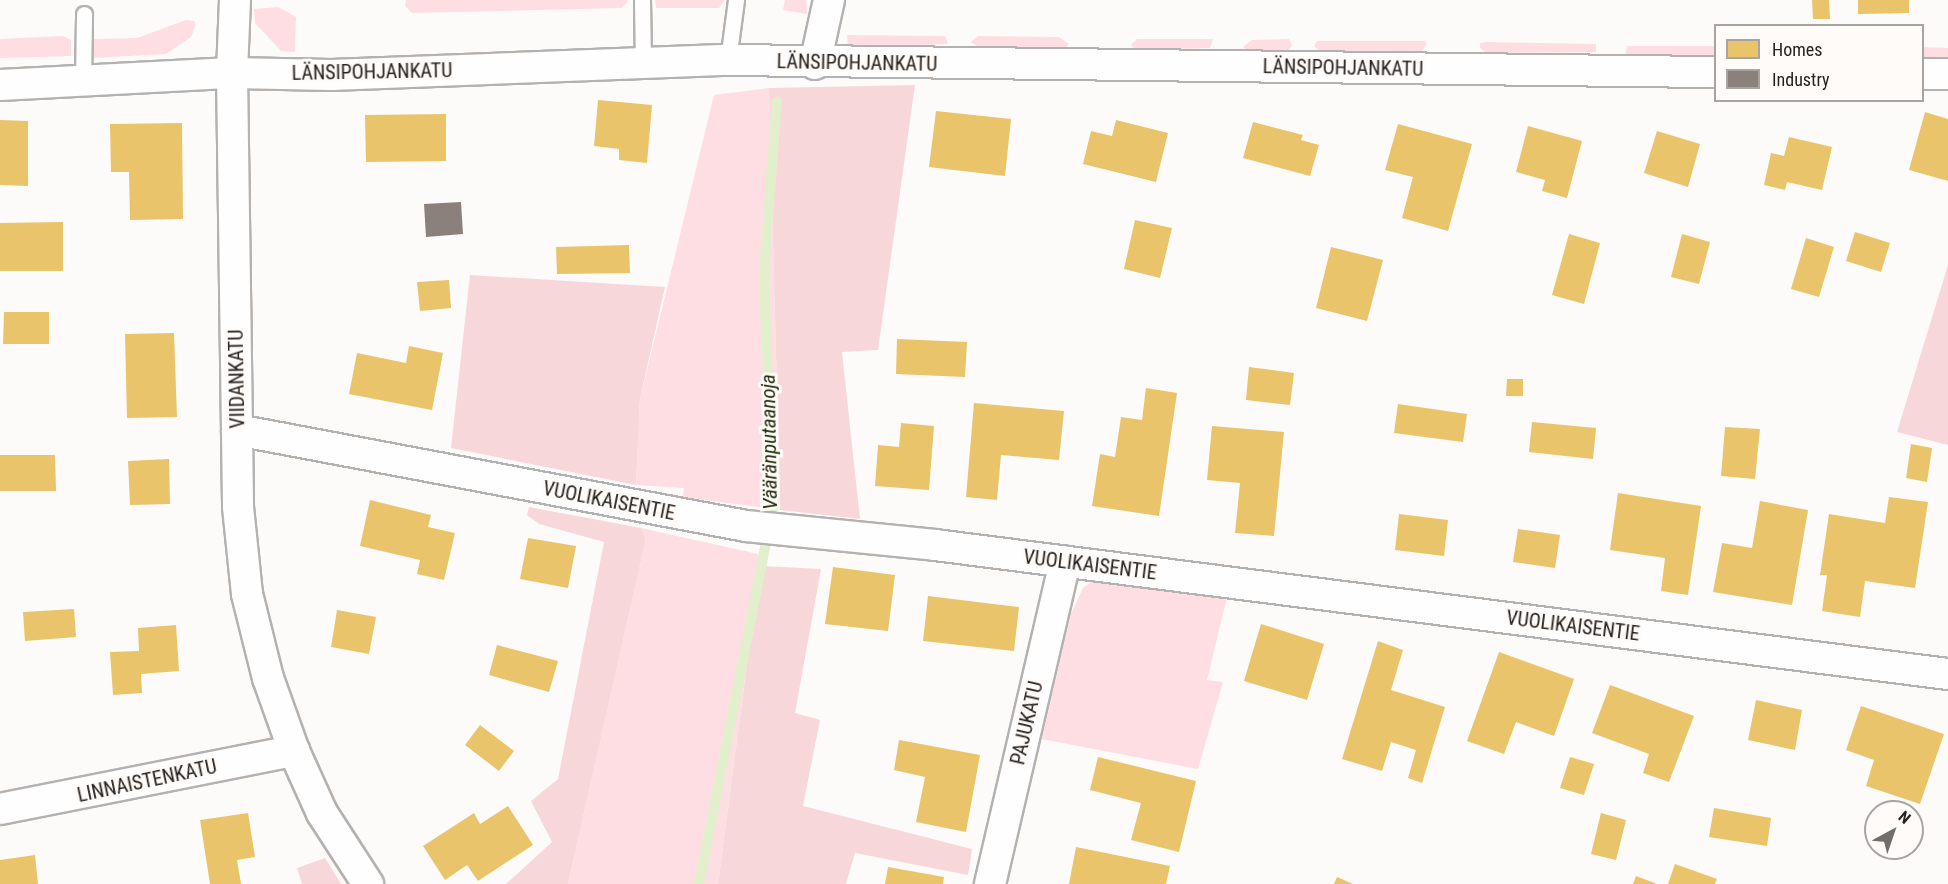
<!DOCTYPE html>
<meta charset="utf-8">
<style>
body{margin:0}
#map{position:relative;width:1948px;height:884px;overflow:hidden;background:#fdfbf9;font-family:"Roboto Condensed",sans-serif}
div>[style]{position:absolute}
.green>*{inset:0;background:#fedee2}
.forest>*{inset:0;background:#f8d7db}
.homes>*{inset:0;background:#e9c46a}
.industry>*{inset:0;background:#8a817c}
.stream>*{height:10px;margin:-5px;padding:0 5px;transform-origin:5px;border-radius:5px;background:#e1efcc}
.roads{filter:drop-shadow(2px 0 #b4b2b0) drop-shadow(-2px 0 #b4b2b0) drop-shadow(0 2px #b4b2b0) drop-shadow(0 -2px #b4b2b0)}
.service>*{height:15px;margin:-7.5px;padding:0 7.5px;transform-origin:7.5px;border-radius:7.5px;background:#fffefe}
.minor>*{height:30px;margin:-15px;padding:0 15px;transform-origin:15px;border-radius:15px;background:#fffefe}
span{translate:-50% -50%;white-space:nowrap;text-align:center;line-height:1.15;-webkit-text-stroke:6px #fefbf8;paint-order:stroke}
.street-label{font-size:20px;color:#252220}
.water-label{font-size:21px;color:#222e0a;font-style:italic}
.legend{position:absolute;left:1714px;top:24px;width:210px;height:78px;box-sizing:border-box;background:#fefbf8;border:2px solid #a7a4a2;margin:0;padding:8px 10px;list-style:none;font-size:18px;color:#252220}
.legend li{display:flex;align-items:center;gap:12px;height:30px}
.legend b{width:30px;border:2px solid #a7a4a2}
.north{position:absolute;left:1864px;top:800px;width:60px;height:60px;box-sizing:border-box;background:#fefbf8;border:2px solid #a7a4a2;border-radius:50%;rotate:40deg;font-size:16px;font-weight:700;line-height:24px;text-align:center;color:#252220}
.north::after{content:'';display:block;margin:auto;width:21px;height:27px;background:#716e6c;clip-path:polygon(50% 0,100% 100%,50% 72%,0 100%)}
</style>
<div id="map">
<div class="green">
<div style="clip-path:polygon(406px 0,627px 0,627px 2px,622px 8px,412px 13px,405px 6px)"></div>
<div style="clip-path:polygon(655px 0,724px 0,724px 1px,719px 8px,656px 8px)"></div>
<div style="clip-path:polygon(785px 0,806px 0,807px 14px,783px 10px)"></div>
<div style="clip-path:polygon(278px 7px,296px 17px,295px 52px,281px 51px,255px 23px,254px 9px)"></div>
<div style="clip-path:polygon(186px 20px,194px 21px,196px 25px,191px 37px,166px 54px,92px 58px,94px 39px,137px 38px)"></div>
<div style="clip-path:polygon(847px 35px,945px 36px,948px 44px,848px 48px)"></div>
<div style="clip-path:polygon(63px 36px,71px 40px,71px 56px,0 58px,0 39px)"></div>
<div style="clip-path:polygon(978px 36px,1059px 37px,1069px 44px,1065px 48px,980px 48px,971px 42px)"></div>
<div style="clip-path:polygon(1137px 39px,1213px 39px,1210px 48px,1136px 50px,1131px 45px)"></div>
<div style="clip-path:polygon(1289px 39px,1292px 46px,1286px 52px,1247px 50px,1243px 47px,1252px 40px)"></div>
<div style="clip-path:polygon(1317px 41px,1425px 41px,1427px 44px,1422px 51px,1413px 53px,1319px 51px,1314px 46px)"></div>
<div style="clip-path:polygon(1486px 42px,1596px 44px,1596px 52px,1486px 53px,1480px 48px,1480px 43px)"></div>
<div style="clip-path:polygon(1627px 46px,1715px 46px,1715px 56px,1711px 60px,1625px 55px)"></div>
<div style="clip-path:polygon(1923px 47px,1948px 48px,1948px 57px,1923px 58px)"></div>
<div style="clip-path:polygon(769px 88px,780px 510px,683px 497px,684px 488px,636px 485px,640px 399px,714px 95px)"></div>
<div style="clip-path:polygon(641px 528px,758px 554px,760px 566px,718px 884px,568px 884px,646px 539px)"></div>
<div style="clip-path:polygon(1096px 578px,1227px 597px,1207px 680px,1223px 682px,1198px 769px,1042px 739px,1071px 614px,1083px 588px)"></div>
</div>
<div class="forest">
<div style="clip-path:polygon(915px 85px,878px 350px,842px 352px,860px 519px,780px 510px,769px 88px)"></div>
<div style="clip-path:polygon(1948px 265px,1948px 445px,1897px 432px)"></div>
<div style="clip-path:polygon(470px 275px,665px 287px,640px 399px,636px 485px,451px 448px)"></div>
<div style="clip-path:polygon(529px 507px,641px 528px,646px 539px,568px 884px,506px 884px,552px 842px,531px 801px,558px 779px,604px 542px,539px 524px,527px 515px)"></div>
<div style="clip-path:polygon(760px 566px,821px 569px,795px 713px,820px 720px,803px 806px,972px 849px,968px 875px,855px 853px,846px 884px,718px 884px)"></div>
<div style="clip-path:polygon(325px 858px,341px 884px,302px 884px,297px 868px)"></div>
</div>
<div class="homes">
<div style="clip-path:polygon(1812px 0,1829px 0,1830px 19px,1813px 19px)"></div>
<div style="clip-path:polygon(1858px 0,1909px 0,1909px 13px,1858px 14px)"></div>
<div style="clip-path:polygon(598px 100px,652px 105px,647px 163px,619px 160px,619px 149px,594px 146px)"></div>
<div style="clip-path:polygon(936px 111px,1011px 119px,1005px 176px,929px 167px)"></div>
<div style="clip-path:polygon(1925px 112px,1948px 119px,1948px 181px,1909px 170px)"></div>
<div style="clip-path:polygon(446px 114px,446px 161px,366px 162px,365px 115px)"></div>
<div style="clip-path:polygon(0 120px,28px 121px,28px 186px,0 185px)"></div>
<div style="clip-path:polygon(1116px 120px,1168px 133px,1156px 182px,1083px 164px,1091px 131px,1112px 136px)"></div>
<div style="clip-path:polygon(1253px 122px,1303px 135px,1301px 140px,1319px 145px,1310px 176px,1243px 158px)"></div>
<div style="clip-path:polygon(182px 123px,183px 219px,130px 220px,129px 172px,111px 172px,110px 124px)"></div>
<div style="clip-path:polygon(1398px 124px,1472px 144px,1448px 231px,1402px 218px,1413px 177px,1385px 170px)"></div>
<div style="clip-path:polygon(1528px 126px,1582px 141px,1567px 198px,1542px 191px,1545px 180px,1516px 172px)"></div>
<div style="clip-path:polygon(1657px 131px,1700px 144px,1688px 187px,1644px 173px)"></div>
<div style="clip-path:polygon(1789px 137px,1832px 147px,1822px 190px,1787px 182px,1785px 190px,1764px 185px,1771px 153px,1784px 156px)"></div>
<div style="clip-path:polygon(1135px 220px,1172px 228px,1160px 278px,1124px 269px)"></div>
<div style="clip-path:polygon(63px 222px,63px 271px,0 271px,0 223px)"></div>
<div style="clip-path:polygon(1855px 232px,1890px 243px,1881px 272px,1846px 261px)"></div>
<div style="clip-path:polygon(1569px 234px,1600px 243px,1584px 304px,1552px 295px)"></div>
<div style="clip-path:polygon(1682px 234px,1710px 242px,1699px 284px,1671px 277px)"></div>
<div style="clip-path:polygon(1806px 238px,1834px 247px,1819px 297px,1791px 289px)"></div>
<div style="clip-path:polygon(629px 245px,630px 273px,557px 274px,556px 247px)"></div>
<div style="clip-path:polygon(1331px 247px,1383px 260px,1367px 321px,1316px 308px)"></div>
<div style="clip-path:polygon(449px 280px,451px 308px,420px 311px,417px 282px)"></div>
<div style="clip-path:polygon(4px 312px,49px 312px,49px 344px,3px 344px)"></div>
<div style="clip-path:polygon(174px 333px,177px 417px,127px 418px,125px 334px)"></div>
<div style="clip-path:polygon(897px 339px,967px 342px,965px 377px,896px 374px)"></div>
<div style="clip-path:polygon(409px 346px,443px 353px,432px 410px,349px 394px,357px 353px,406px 363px)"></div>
<div style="clip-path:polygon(1249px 367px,1294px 373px,1290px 405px,1246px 400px)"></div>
<div style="clip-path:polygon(1507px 379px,1523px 379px,1523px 396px,1506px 396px)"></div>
<div style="clip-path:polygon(1146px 388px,1177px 393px,1159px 516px,1092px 506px,1100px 454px,1115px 457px,1121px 417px,1142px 420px)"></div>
<div style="clip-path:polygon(974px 403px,1064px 411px,1059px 460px,1001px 455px,997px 500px,966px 497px)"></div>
<div style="clip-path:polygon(1398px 404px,1467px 414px,1463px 442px,1394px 433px)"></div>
<div style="clip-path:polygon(1532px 422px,1596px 428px,1593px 459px,1529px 452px)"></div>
<div style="clip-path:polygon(901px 423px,934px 426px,929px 490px,875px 486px,878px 445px,899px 447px)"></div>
<div style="clip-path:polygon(1212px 426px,1284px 432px,1274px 536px,1235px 533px,1240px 483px,1207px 480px)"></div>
<div style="clip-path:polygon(1725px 427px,1760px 429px,1755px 479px,1721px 476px)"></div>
<div style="clip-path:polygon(1911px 444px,1932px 448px,1927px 482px,1906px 478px)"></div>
<div style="clip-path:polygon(0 455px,55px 455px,56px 491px,0 491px)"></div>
<div style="clip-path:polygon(169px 459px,170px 504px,130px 505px,128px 461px)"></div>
<div style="clip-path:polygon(1618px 493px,1701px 506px,1688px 595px,1661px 591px,1665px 558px,1610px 550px)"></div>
<div style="clip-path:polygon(1889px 497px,1928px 502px,1915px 588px,1865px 581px,1860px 617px,1822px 611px,1827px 575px,1820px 575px,1829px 514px,1885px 523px)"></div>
<div style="clip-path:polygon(370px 500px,431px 515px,428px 527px,455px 533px,444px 580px,417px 574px,420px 560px,360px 546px)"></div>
<div style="clip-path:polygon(1760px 501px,1808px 510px,1792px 605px,1713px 592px,1722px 543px,1752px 548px)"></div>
<div style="clip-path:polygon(1399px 514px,1448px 520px,1444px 556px,1395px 550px)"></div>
<div style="clip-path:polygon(1518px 529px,1560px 535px,1555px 568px,1513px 562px)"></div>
<div style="clip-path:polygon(528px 538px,576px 546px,568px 588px,520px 579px)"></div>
<div style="clip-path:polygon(833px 567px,895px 575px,888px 631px,825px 624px)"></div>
<div style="clip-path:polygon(928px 596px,1019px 607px,1014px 651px,923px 641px)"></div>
<div style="clip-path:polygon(74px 609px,76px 637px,25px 641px,23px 612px)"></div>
<div style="clip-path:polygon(337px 610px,376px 617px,369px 654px,331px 647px)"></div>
<div style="clip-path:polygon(1261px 624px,1324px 644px,1307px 700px,1244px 681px)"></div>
<div style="clip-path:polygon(176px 625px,179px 671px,141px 674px,142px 693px,113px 695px,110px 652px,139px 651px,138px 628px)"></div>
<div style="clip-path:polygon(1378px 641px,1403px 650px,1391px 690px,1445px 707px,1422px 783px,1408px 778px,1416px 750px,1391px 742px,1382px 771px,1342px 759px)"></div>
<div style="clip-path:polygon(497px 645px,558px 661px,549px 692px,489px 675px)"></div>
<div style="clip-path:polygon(1499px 652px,1574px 679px,1554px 736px,1516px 722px,1504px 754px,1467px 741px)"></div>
<div style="clip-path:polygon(1610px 685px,1694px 716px,1669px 782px,1643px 773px,1649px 754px,1592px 733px)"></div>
<div style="clip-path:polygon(1756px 700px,1802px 710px,1795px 750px,1748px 740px)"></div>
<div style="clip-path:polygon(1861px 706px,1944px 734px,1920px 804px,1866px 786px,1874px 760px,1846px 750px)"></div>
<div style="clip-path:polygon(480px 725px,514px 751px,499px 771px,465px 745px)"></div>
<div style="clip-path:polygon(899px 740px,980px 755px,966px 832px,916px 822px,925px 777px,894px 770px)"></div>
<div style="clip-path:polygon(1098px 757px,1196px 781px,1179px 852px,1131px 840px,1141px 803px,1090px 790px)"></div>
<div style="clip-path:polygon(1570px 757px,1594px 764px,1584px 795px,1560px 788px)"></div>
<div style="clip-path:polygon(508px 806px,533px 845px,478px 881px,467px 865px,445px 880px,423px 846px,474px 813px,480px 824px)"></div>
<div style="clip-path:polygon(1714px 808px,1771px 818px,1767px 846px,1709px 837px)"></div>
<div style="clip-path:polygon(248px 813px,255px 857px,237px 860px,241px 884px,210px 884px,200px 820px)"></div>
<div style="clip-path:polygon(1601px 813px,1626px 820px,1616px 860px,1591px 854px)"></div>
<div style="clip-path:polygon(1912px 833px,1920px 835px,1915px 852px,1902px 849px,1912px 848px)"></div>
<div style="clip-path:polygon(1076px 847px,1170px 866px,1166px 884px,1069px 884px)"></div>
<div style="clip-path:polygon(35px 855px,38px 884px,0 884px,0 860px)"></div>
<div style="clip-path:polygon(1675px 864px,1717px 879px,1715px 884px,1668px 884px)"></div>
<div style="clip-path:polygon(888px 867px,944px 877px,943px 884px,885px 884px)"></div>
<div style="clip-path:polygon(1636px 876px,1657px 884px,1633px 884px)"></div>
<div style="clip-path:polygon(1337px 877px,1353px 884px,1334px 884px)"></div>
</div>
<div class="industry">
<div style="clip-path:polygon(461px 202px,463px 234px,426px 237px,424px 204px)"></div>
</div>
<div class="stream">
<div style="left:699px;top:884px;width:383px;rotate:-78.9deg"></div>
<div style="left:773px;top:508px;width:236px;rotate:-92.2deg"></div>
<div style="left:764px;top:272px;width:171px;rotate:-85.7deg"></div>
</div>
<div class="roads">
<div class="service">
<div style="left:642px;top:0;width:64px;rotate:89.1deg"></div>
<div style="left:728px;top:60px;width:61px;rotate:-82.4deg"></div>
<div style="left:83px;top:81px;width:67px;rotate:-89.1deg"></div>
</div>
<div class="minor">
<div style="left:235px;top:0;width:73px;rotate:92.4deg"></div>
<div style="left:232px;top:73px;width:434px;rotate:89.2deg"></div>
<div style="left:238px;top:507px;width:87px;rotate:84.1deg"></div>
<div style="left:247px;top:594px;width:87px;rotate:76deg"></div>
<div style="left:268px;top:678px;width:77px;rotate:70.4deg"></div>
<div style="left:294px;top:751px;width:68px;rotate:65.7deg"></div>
<div style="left:322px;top:813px;width:85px;rotate:57.1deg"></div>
<div style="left:815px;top:64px;width:66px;rotate:-77.7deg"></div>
<div style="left:1922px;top:74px;width:26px"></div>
<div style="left:0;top:85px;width:232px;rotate:-3deg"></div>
<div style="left:232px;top:73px;width:99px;rotate:1.2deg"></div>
<div style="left:331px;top:75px;width:397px;rotate:-2.2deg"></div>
<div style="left:728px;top:60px;width:988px;rotate:0.7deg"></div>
<div style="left:237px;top:430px;width:518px;rotate:10.68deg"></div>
<div style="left:746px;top:526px;width:190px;rotate:5.7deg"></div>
<div style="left:935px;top:545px;width:1021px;rotate:7.26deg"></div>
<div style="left:0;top:809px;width:300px;rotate:-11.2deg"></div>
<div style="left:990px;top:884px;width:331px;rotate:-76.9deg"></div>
</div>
</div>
<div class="street-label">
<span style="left:857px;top:63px;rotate:1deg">LÄNSIPOHJANKATU</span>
<span style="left:1343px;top:68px;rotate:1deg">LÄNSIPOHJANKATU</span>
<span style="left:372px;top:72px;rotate:-1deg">LÄNSIPOHJANKATU</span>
<span style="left:237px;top:379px;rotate:-91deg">VIIDANKATU</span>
<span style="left:609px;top:501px;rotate:11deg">VUOLIKAISENTIE</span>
<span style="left:1090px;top:565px;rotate:7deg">VUOLIKAISENTIE</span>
<span style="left:1573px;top:626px;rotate:7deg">VUOLIKAISENTIE</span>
<span style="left:1027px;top:723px;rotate:-77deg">PAJUKATU</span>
<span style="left:147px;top:781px;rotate:-12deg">LINNAISTENKATU</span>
</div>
<div class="water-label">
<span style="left:769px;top:442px;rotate:-91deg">Vääränputaanoja</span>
</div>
<ul class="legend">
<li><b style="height:16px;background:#e9c46a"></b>Homes</li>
<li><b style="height:16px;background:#8a817c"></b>Industry</li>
</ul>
<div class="north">N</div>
</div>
